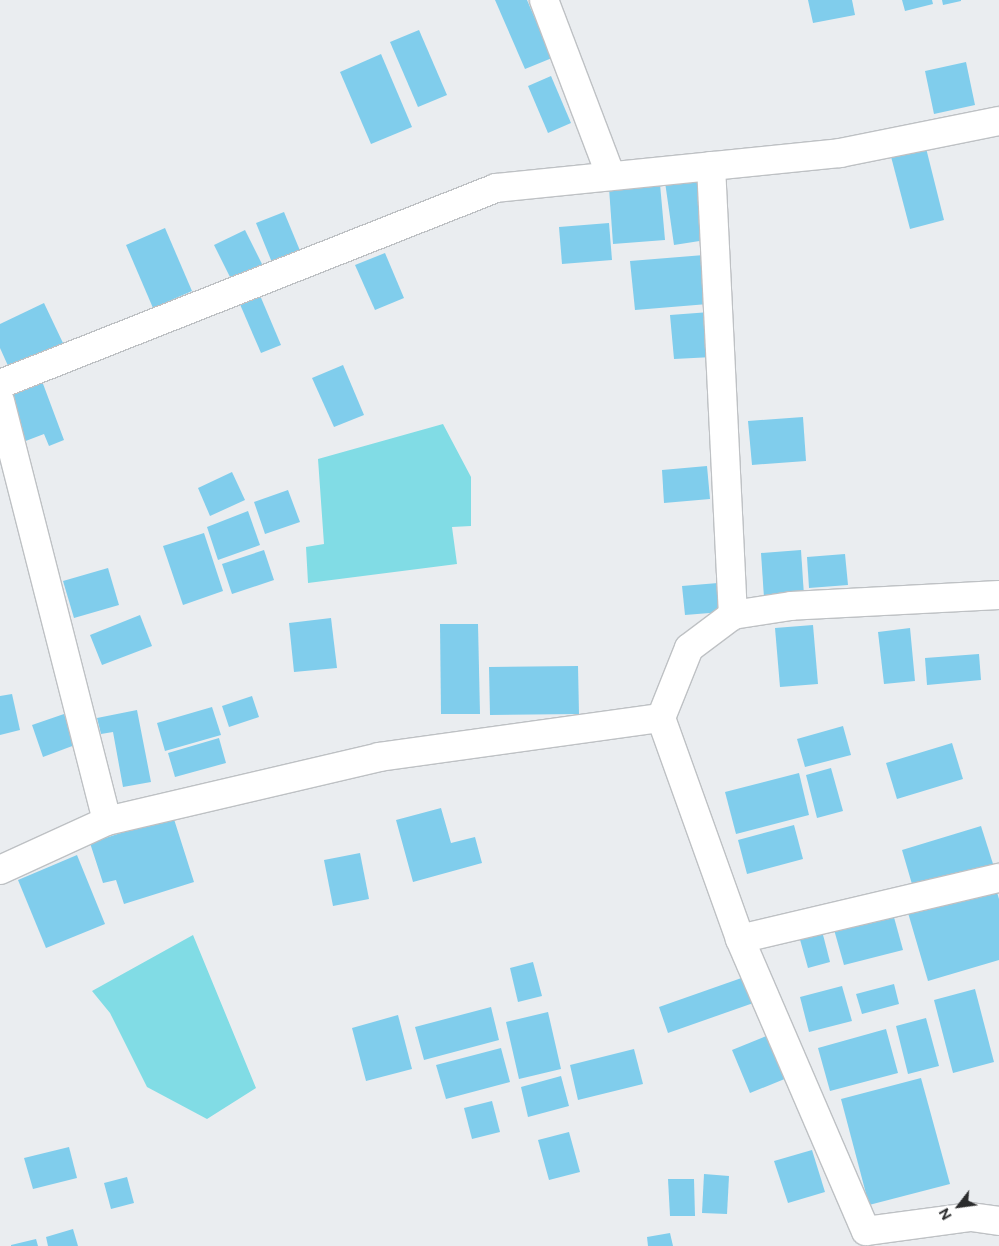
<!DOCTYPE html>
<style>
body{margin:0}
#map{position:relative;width:999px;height:1246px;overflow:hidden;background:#eaedf0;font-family:Figtree,sans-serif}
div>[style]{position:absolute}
.water>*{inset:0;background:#81dce5}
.building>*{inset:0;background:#80cdec}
.roads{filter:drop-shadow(1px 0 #bec1c4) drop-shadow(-1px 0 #bec1c4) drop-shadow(0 1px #bec1c4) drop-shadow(0 -1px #bec1c4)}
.street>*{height:28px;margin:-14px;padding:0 14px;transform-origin:14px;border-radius:14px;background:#fff}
span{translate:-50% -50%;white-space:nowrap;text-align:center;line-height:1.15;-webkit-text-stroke:4.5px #fff;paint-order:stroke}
.north{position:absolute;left:934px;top:1181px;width:50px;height:50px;-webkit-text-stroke:4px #fff;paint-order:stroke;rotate:240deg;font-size:14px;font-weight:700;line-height:20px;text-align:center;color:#2a2b2c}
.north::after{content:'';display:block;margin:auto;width:18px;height:22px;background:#2a2b2c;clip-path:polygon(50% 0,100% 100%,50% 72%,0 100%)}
</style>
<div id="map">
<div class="water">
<div style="clip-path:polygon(443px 424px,471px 477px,471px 526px,452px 527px,457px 564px,308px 583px,306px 547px,324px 544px,318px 459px)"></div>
<div style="clip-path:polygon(193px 935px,256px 1088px,207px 1119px,147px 1087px,110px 1013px,92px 991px)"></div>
</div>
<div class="building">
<div style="clip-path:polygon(495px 0,527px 0,552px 58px,525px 69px)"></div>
<div style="clip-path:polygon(808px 0,852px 0,855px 15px,813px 23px)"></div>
<div style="clip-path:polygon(902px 0,932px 0,933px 4px,905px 11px)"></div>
<div style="clip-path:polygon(942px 0,961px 0,961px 1px,943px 5px)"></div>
<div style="clip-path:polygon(419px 30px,447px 95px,418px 107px,390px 42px)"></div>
<div style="clip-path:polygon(381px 54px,412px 127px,371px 144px,340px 72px)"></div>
<div style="clip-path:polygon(966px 62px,975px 105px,934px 114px,925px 71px)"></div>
<div style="clip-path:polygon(551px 76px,571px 123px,548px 133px,528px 86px)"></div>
<div style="clip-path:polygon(924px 140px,944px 220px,910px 229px,889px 149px)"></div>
<div style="clip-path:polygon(697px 178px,706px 240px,674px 245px,665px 182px)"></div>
<div style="clip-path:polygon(660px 184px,665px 240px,613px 244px,609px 188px)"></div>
<div style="clip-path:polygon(284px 212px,301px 253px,273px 265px,256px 223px)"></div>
<div style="clip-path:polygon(609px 223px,612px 260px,562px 264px,559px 227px)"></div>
<div style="clip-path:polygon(165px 228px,192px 291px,153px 308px,126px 245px)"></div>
<div style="clip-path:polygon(245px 230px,265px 270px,234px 285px,214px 245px)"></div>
<div style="clip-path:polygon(385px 253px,404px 298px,375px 310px,355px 265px)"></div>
<div style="clip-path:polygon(704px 255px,708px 304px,635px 310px,630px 261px)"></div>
<div style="clip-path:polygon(259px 293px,281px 345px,261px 353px,239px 302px)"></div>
<div style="clip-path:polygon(44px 303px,63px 343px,9px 368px,0 348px,0 324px)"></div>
<div style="clip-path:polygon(710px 312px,713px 357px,674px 359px,670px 315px)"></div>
<div style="clip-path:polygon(343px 365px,364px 415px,334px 427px,312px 378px)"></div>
<div style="clip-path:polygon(39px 373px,64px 440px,49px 446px,44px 434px,23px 442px,2px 387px)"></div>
<div style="clip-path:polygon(803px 417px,806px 461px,752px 465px,748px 421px)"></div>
<div style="clip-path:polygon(707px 466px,710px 499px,664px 503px,662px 470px)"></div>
<div style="clip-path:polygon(232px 472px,245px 500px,210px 516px,198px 488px)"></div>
<div style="clip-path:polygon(288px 490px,300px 522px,265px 534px,254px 502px)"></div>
<div style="clip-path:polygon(248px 511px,260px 545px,218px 560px,207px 527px)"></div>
<div style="clip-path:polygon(204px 533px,223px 591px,183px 605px,163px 546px)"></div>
<div style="clip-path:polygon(264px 550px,274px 580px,232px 594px,222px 564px)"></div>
<div style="clip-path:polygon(801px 550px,804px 596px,764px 598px,761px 553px)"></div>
<div style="clip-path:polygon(845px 554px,848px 585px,809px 588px,807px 557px)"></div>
<div style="clip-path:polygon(108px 568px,119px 605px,74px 618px,63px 581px)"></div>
<div style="clip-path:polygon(718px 583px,722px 612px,685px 615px,682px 586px)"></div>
<div style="clip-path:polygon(140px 615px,152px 646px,102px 665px,90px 635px)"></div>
<div style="clip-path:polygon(331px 618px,337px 668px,294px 672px,289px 623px)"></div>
<div style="clip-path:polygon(440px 624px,478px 624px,480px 714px,441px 714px)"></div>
<div style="clip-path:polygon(813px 625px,818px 684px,780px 687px,775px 628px)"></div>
<div style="clip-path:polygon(910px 628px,915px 681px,884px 684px,878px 632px)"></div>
<div style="clip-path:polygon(979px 654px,981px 680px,927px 685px,925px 658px)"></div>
<div style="clip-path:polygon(578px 666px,579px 714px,490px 715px,489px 667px)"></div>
<div style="clip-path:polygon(12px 694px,20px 730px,0 735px,0 696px)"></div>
<div style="clip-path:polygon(252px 696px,259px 717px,229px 727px,222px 706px)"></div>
<div style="clip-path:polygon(212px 707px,221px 735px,165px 751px,157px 723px)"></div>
<div style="clip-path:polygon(137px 710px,151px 782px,123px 787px,113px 732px,101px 734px,97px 718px)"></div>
<div style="clip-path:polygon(64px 714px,75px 745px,43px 757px,32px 725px)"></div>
<div style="clip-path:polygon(843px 726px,851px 755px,805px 767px,797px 739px)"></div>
<div style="clip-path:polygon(219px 738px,226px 763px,175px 777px,168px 753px)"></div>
<div style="clip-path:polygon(952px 743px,963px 779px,897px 799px,886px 763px)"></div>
<div style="clip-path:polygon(831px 768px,843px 811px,817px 818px,806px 775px)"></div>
<div style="clip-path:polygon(799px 773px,809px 815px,736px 834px,725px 792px)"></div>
<div style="clip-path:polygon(441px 808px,451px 843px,475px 837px,482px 863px,413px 882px,396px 820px)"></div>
<div style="clip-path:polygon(173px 816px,194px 882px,124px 904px,116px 880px,103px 883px,90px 843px)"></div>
<div style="clip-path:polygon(794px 825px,803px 859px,747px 874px,738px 840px)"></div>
<div style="clip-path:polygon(981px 826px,994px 867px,914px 891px,902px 850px)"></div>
<div style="clip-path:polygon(360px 853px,369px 899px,333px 906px,324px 860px)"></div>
<div style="clip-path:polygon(77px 855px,105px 924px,46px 948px,18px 880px)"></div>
<div style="clip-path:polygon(993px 879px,999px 899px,999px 960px,928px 981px,906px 906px)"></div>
<div style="clip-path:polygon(892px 910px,903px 950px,844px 965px,833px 926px)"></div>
<div style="clip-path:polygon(820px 923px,830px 962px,808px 968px,797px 929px)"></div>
<div style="clip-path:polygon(533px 962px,542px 996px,518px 1002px,510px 968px)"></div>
<div style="clip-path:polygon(750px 975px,759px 1001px,668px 1033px,659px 1007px)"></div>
<div style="clip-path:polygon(894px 984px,899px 1004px,862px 1014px,856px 994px)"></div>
<div style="clip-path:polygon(842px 986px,852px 1021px,809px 1032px,800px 997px)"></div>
<div style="clip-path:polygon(975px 989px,994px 1062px,953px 1073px,934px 1000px)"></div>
<div style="clip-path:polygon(491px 1007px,499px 1040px,424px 1060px,415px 1027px)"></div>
<div style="clip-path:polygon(548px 1012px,561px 1069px,519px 1079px,506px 1022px)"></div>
<div style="clip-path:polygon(398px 1015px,412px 1069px,366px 1081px,352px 1028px)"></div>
<div style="clip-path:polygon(926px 1018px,939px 1066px,908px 1074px,896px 1026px)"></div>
<div style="clip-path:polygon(886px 1029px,898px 1073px,830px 1091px,818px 1048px)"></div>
<div style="clip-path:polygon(769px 1035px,787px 1078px,750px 1093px,732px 1050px)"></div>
<div style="clip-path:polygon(501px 1048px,510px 1082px,446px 1099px,436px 1065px)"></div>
<div style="clip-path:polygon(634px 1049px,643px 1084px,578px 1100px,570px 1065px)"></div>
<div style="clip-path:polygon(561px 1076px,569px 1106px,528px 1117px,521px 1087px)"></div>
<div style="clip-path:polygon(921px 1078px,950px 1184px,869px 1205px,841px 1099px)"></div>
<div style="clip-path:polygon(492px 1101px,500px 1132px,472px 1139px,464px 1108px)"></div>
<div style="clip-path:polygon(569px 1132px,580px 1172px,549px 1180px,538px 1140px)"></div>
<div style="clip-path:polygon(69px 1147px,77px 1178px,33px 1189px,24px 1158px)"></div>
<div style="clip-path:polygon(812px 1150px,825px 1192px,788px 1203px,774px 1161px)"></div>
<div style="clip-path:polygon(704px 1174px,729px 1176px,727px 1214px,702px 1213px)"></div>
<div style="clip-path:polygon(127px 1177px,134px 1203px,111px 1209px,104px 1183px)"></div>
<div style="clip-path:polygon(668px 1179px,694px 1179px,695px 1216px,670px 1216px)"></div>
<div style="clip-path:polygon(73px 1229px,78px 1246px,48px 1246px,46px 1237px)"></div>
<div style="clip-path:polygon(670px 1233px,673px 1246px,648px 1246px,647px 1237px)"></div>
<div style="clip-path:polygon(36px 1239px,38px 1246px,11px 1246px,11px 1245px)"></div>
</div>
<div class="roads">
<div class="street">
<div style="left:544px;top:0;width:188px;rotate:69.2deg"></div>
<div style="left:711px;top:166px;width:450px;rotate:87.2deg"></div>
<div style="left:0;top:384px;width:533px;rotate:-21.56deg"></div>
<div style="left:496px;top:188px;width:346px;rotate:-5.8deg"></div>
<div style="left:840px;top:153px;width:162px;rotate:-11.4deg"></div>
<div style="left:0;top:401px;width:433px;rotate:75.7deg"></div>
<div style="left:999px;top:595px;width:208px;rotate:177deg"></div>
<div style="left:791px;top:606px;width:59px;rotate:171.2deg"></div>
<div style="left:733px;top:615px;width:55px;rotate:143.1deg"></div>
<div style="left:689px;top:648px;width:75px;rotate:111.8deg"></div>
<div style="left:661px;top:718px;width:235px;rotate:70.3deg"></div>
<div style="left:740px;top:939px;width:318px;rotate:66.7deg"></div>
<div style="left:866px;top:1231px;width:106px;rotate:-7.6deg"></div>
<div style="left:971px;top:1217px;width:28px;rotate:8deg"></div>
<div style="left:0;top:870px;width:118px;rotate:-24.6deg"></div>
<div style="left:107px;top:821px;width:279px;rotate:-13.2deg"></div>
<div style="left:379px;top:757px;width:285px;rotate:-7.9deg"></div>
<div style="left:740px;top:939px;width:266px;rotate:-13.3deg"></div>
</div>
</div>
<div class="north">N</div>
</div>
